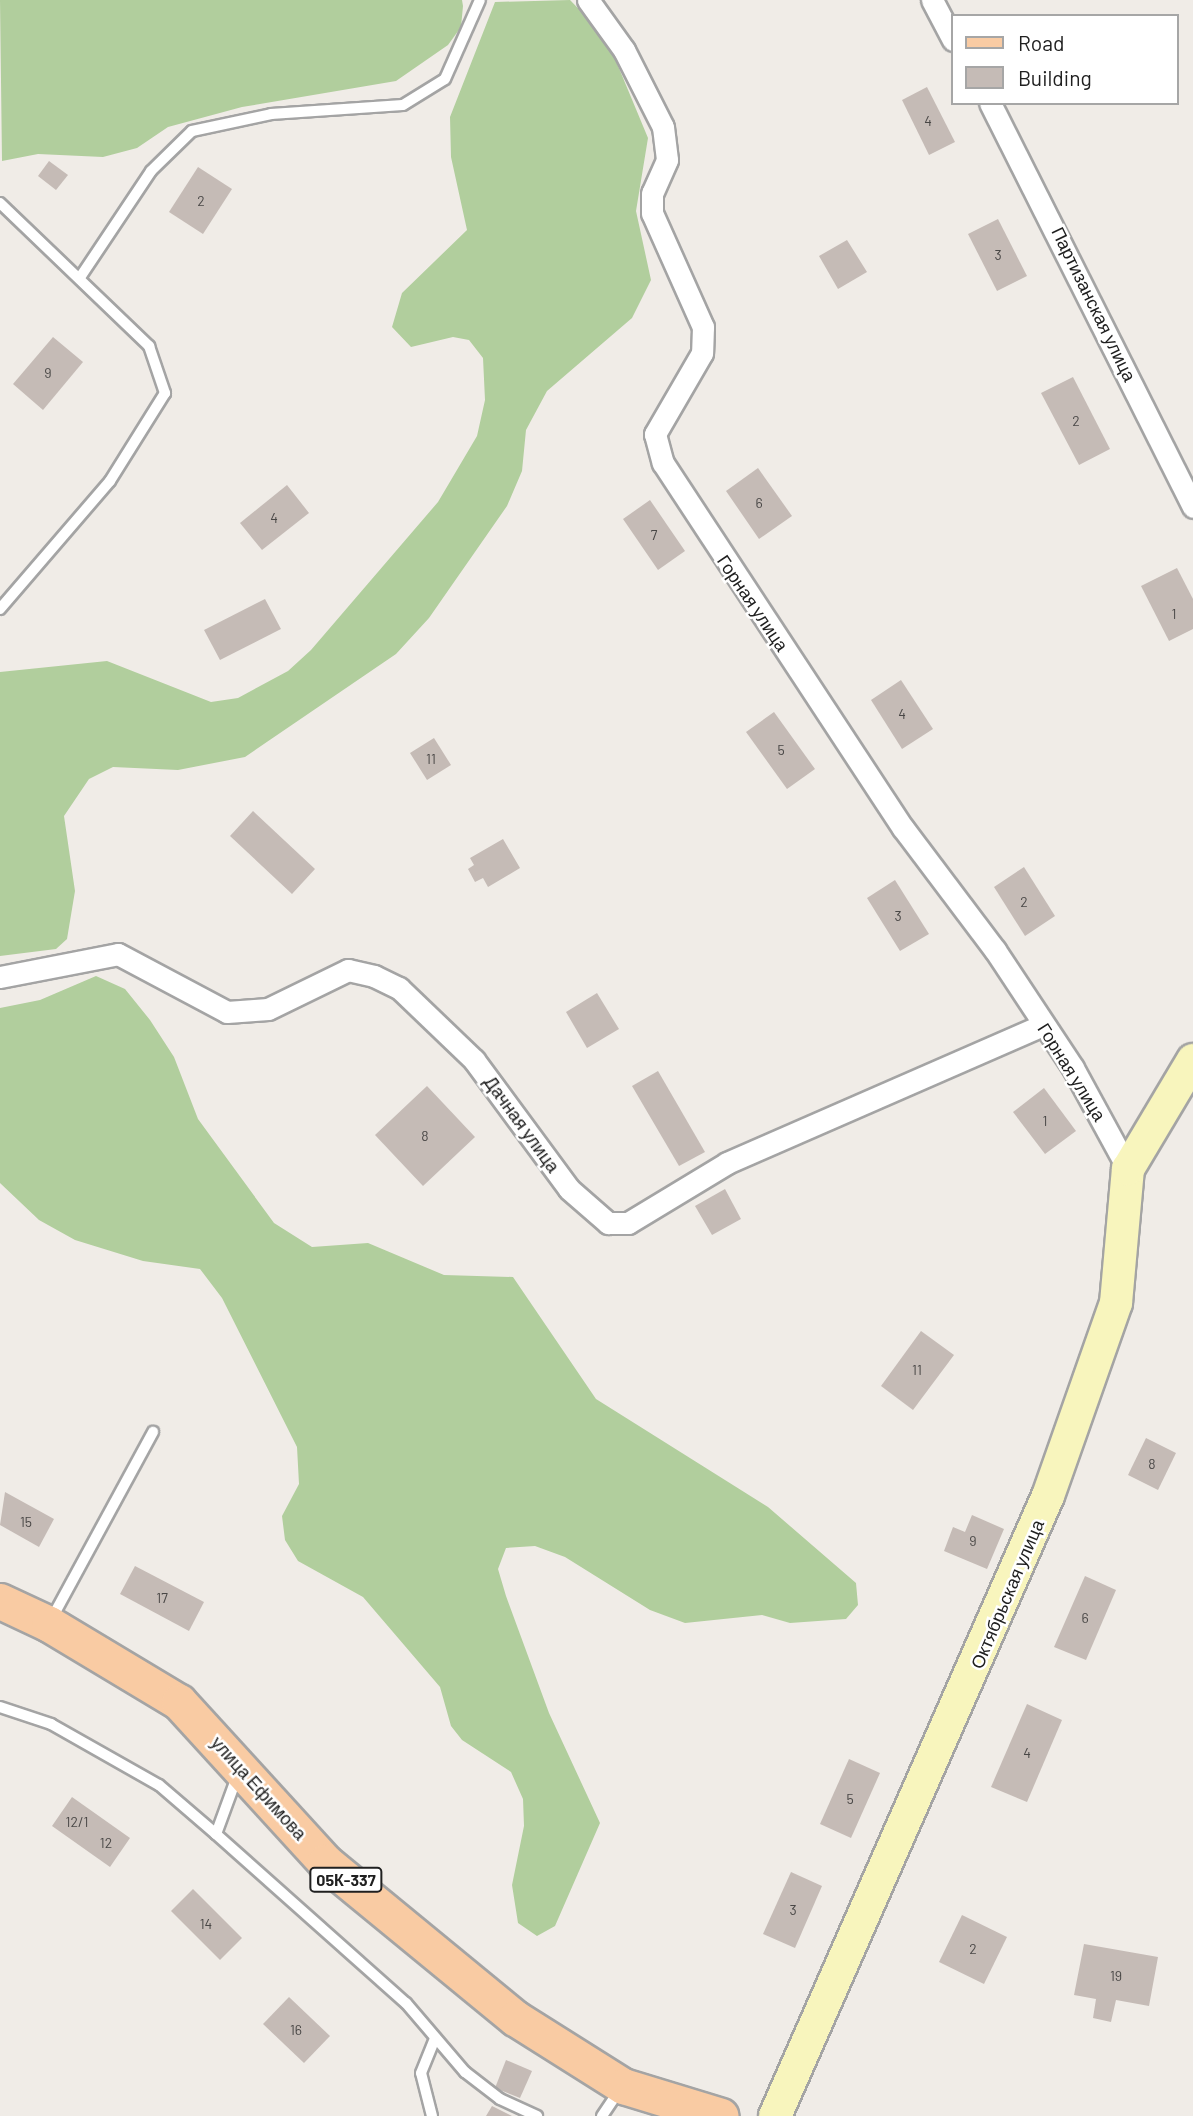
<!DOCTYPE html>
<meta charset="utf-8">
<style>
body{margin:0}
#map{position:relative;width:1193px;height:2116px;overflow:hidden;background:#f0ece7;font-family:Barlow,sans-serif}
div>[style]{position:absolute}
.forest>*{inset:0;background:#b1ce9d}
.building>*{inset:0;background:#c5bbb6}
.roads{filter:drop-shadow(2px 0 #a4a4a4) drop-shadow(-2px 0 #a4a4a4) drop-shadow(0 2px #a4a4a4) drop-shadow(0 -2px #a4a4a4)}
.lane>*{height:10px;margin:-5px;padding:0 5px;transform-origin:5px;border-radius:5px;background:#fff}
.street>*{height:21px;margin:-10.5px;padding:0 10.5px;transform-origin:10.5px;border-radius:10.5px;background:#fff}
.secondary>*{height:32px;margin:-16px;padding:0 16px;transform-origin:16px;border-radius:16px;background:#f8f5bd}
.primary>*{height:35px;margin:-17.5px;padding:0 17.5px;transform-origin:17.5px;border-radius:17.5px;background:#f9cba3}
span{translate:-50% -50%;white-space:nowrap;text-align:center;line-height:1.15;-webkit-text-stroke:5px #fff;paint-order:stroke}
.number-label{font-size:14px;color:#494746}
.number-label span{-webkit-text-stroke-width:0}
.shield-label span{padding:2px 5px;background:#fff;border:2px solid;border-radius:5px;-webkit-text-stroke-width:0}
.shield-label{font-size:16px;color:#202020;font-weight:700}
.street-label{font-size:18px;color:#202020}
.legend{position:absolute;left:951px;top:14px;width:228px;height:91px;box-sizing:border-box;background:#fff;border:2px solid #a6a6a6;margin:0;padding:9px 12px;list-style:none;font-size:21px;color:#202020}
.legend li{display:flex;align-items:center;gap:14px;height:35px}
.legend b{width:35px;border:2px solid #a6a6a6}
</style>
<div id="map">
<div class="forest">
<div style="clip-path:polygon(0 0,462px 0,463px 6px,461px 27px,448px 45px,396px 81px,242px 107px,168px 127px,137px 148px,103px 157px,38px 154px,2px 161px)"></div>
<div style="clip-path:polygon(570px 0,606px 37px,648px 138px,636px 211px,651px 280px,632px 318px,547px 391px,526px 430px,522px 471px,507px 506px,429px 618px,396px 654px,245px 757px,178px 770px,113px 767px,89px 779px,64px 816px,75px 891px,67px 939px,56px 949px,0 956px,0 672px,107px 661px,211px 702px,238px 698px,288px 671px,311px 650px,438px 502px,477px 436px,485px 400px,483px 358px,469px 340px,453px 337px,411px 347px,392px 327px,402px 293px,467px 230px,451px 157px,450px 117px,495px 2px)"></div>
<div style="clip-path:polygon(96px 976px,125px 989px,150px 1020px,174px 1057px,198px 1119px,274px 1223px,312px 1247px,368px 1243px,444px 1275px,513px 1277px,596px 1399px,768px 1507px,856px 1583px,858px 1605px,846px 1619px,790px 1623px,762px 1615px,685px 1623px,650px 1610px,565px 1557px,535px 1546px,506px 1548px,498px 1569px,506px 1596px,549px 1713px,600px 1823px,555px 1926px,537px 1936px,518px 1923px,512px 1885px,524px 1826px,523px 1799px,511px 1772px,462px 1740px,451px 1726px,440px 1687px,363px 1597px,298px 1561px,285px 1540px,282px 1516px,299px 1484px,297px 1447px,222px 1298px,200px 1269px,143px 1261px,75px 1240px,39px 1220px,0 1183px,0 1008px,40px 1000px)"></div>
</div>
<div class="building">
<div style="clip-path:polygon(927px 87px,955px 142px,929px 155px,902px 100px)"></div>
<div style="clip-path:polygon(49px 161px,68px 175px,56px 190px,38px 176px)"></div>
<div style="clip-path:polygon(198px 167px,232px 189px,203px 234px,169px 212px)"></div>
<div style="clip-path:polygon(998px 219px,1027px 276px,997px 291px,968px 234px)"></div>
<div style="clip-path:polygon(847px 240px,867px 272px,838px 289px,819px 256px)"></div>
<div style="clip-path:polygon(53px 337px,83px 362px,43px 410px,13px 384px)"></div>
<div style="clip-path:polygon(1073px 377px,1110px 449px,1079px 465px,1041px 393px)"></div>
<div style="clip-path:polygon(758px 468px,792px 516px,759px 539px,726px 491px)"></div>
<div style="clip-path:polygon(287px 485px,309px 513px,262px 550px,240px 523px)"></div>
<div style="clip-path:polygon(650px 500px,685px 551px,658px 570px,623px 519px)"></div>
<div style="clip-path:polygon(1177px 568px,1193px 599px,1193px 629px,1169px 641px,1141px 586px)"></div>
<div style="clip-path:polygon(265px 599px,281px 629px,220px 660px,204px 630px)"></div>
<div style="clip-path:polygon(901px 680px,933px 729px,902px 749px,871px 700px)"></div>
<div style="clip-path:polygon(774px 712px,815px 769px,787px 789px,746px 732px)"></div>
<div style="clip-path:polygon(434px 738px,451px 765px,427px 780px,410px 753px)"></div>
<div style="clip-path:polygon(253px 811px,315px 869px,292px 894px,230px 836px)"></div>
<div style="clip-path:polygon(503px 839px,520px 868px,488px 887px,483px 878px,475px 882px,468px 869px,474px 865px,470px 858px)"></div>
<div style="clip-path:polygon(1024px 867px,1055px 916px,1025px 936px,994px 887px)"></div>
<div style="clip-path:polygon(895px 880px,929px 934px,900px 951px,867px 898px)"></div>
<div style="clip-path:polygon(597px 993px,619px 1029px,587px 1048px,566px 1012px)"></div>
<div style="clip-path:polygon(658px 1071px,705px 1152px,679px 1166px,632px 1086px)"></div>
<div style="clip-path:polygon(427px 1086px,475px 1137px,423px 1186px,375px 1135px)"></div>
<div style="clip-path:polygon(1044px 1088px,1076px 1131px,1045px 1154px,1013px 1112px)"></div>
<div style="clip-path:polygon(725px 1189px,741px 1219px,712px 1235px,695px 1206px)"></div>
<div style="clip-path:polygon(921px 1331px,954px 1355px,913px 1410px,881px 1386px)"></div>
<div style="clip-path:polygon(1146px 1438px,1176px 1453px,1158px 1490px,1128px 1475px)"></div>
<div style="clip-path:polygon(5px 1492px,54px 1519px,39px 1547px,0 1525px)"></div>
<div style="clip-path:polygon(972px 1515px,1004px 1529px,987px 1569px,944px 1551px,953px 1527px,965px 1532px)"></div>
<div style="clip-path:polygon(135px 1566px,204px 1602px,189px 1631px,120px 1594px)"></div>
<div style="clip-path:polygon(1085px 1576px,1116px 1590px,1086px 1660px,1054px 1647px)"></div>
<div style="clip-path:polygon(1027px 1704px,1062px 1720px,1027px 1802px,991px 1787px)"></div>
<div style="clip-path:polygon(849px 1759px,880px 1773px,851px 1838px,820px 1824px)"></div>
<div style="clip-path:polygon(72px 1797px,130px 1838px,110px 1867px,52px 1826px)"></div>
<div style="clip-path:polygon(791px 1872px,822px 1886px,795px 1948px,763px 1934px)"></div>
<div style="clip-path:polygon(193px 1889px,242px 1938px,220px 1960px,171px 1911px)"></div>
<div style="clip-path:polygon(962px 1915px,1007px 1937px,984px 1984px,939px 1962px)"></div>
<div style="clip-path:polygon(1084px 1944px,1158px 1957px,1149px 2006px,1116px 2000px,1111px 2022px,1093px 2018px,1096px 1999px,1074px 1995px)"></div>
<div style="clip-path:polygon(289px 1997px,330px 2036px,304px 2063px,263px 2024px)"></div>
<div style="clip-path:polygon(506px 2060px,532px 2071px,520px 2098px,495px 2088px)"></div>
<div style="clip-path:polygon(492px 2106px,512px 2116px,486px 2116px)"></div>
</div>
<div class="roads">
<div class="lane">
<div style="left:0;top:203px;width:207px;rotate:43.8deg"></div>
<div style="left:149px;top:346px;width:50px;rotate:71.2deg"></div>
<div style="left:165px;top:393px;width:104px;rotate:122deg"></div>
<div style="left:110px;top:481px;width:169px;rotate:130.7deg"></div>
<div style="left:81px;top:276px;width:126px;rotate:-56.3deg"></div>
<div style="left:151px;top:171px;width:57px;rotate:-44.3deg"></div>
<div style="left:192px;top:131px;width:81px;rotate:-12.1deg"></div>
<div style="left:271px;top:114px;width:132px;rotate:-3.9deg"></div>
<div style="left:403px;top:105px;width:49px;rotate:-31.8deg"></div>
<div style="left:445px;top:79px;width:86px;rotate:-66.1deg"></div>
<div style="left:52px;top:1618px;width:212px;rotate:-61.5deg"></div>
<div style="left:0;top:1707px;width:54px;rotate:18.4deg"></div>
<div style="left:51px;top:1724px;width:124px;rotate:29.5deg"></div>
<div style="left:159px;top:1785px;width:75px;rotate:40.7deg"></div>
<div style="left:238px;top:1774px;width:64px;rotate:110.1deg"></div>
<div style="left:216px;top:1834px;width:254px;rotate:41.7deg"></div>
<div style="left:406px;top:2003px;width:91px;rotate:49.5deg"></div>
<div style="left:465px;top:2072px;width:44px;rotate:37.6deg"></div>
<div style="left:500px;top:2099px;width:41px;rotate:24.7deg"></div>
<div style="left:432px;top:2116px;width:44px;rotate:-104.3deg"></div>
<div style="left:421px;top:2073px;width:38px;rotate:-68deg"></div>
<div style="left:602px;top:2116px;width:34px;rotate:-56deg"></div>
</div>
<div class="street">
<div style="left:588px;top:0;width:62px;rotate:54.2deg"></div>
<div style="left:624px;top:50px;width:86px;rotate:63.1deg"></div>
<div style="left:663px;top:127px;width:33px;rotate:83deg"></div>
<div style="left:667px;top:160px;width:36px;rotate:114deg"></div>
<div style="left:652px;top:193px;width:20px;rotate:90deg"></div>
<div style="left:652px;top:213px;width:125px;rotate:65.9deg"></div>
<div style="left:703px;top:327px;width:26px;rotate:92deg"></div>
<div style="left:702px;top:353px;width:94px;rotate:120.1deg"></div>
<div style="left:655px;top:434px;width:30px;rotate:75deg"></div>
<div style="left:663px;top:463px;width:437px;rotate:56.7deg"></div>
<div style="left:903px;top:828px;width:153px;rotate:53deg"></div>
<div style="left:995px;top:950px;width:141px;rotate:56.5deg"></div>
<div style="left:1073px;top:1068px;width:115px;rotate:61.4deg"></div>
<div style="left:932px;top:0;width:45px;rotate:62.3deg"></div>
<div style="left:990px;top:103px;width:452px;rotate:63.3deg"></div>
<div style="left:0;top:977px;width:120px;rotate:-11deg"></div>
<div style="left:118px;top:954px;width:123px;rotate:28deg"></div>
<div style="left:227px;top:1012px;width:41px;rotate:-4.2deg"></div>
<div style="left:268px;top:1009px;width:89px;rotate:-26deg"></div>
<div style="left:348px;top:970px;width:27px;rotate:13deg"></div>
<div style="left:374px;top:976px;width:28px;rotate:26deg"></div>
<div style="left:399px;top:988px;width:104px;rotate:43.8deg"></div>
<div style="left:474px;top:1060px;width:160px;rotate:53.6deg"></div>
<div style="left:569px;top:1189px;width:52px;rotate:41.1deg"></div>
<div style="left:608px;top:1223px;width:20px"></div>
<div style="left:628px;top:1223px;width:116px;rotate:-31.2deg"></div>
<div style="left:727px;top:1163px;width:345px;rotate:-23.6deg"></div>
</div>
<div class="secondary">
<div style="left:775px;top:2116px;width:677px;rotate:-66.24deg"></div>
<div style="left:1048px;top:1496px;width:205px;rotate:-70.6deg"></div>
<div style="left:1116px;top:1303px;width:135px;rotate:-84.9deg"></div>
<div style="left:1128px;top:1169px;width:127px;rotate:-59.2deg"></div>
</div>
<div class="primary">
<div style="left:0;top:1601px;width:54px;rotate:25.1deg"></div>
<div style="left:49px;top:1624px;width:152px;rotate:31deg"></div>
<div style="left:179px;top:1702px;width:217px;rotate:47.6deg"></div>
<div style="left:325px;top:1862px;width:246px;rotate:39.4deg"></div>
<div style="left:515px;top:2018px;width:128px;rotate:32.2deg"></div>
<div style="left:623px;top:2086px;width:102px;rotate:17deg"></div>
</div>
</div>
<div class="number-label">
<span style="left:928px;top:121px">4</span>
<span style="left:201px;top:201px">2</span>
<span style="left:998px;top:255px">3</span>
<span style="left:48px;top:373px">9</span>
<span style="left:1076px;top:421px">2</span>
<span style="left:759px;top:503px">6</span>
<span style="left:274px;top:518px">4</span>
<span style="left:654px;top:535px">7</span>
<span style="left:1174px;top:614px">1</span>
<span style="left:902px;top:714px">4</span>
<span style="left:781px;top:750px">5</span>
<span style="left:431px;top:759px">11</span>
<span style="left:1024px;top:902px">2</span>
<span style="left:898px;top:916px">3</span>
<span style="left:1045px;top:1121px">1</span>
<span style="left:425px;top:1136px">8</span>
<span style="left:917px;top:1370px">11</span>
<span style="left:1152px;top:1464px">8</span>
<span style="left:26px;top:1522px">15</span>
<span style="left:973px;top:1541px">9</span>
<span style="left:162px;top:1598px">17</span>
<span style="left:1085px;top:1618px">6</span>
<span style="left:1027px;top:1753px">4</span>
<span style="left:850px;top:1799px">5</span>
<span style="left:77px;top:1822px">12/1</span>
<span style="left:106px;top:1843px">12</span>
<span style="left:793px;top:1910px">3</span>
<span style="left:206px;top:1924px">14</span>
<span style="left:973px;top:1949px">2</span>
<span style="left:1116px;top:1976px">19</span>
<span style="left:296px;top:2030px">16</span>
</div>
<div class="shield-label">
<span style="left:346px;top:1880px">05К-337</span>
</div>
<div class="street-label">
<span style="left:1094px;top:304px;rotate:64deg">Партизанская улица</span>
<span style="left:753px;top:603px;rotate:56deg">Горная улица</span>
<span style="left:1072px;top:1072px;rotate:58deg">Горная улица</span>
<span style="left:522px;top:1124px;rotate:54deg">Дачная улица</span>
<span style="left:1007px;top:1594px;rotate:-67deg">Октябрьская улица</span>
<span style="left:259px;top:1788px;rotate:48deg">улица Ефимова</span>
</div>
<ul class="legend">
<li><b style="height:9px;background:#f9cba3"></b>Road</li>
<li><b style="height:19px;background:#c5bbb6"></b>Building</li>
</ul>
</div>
